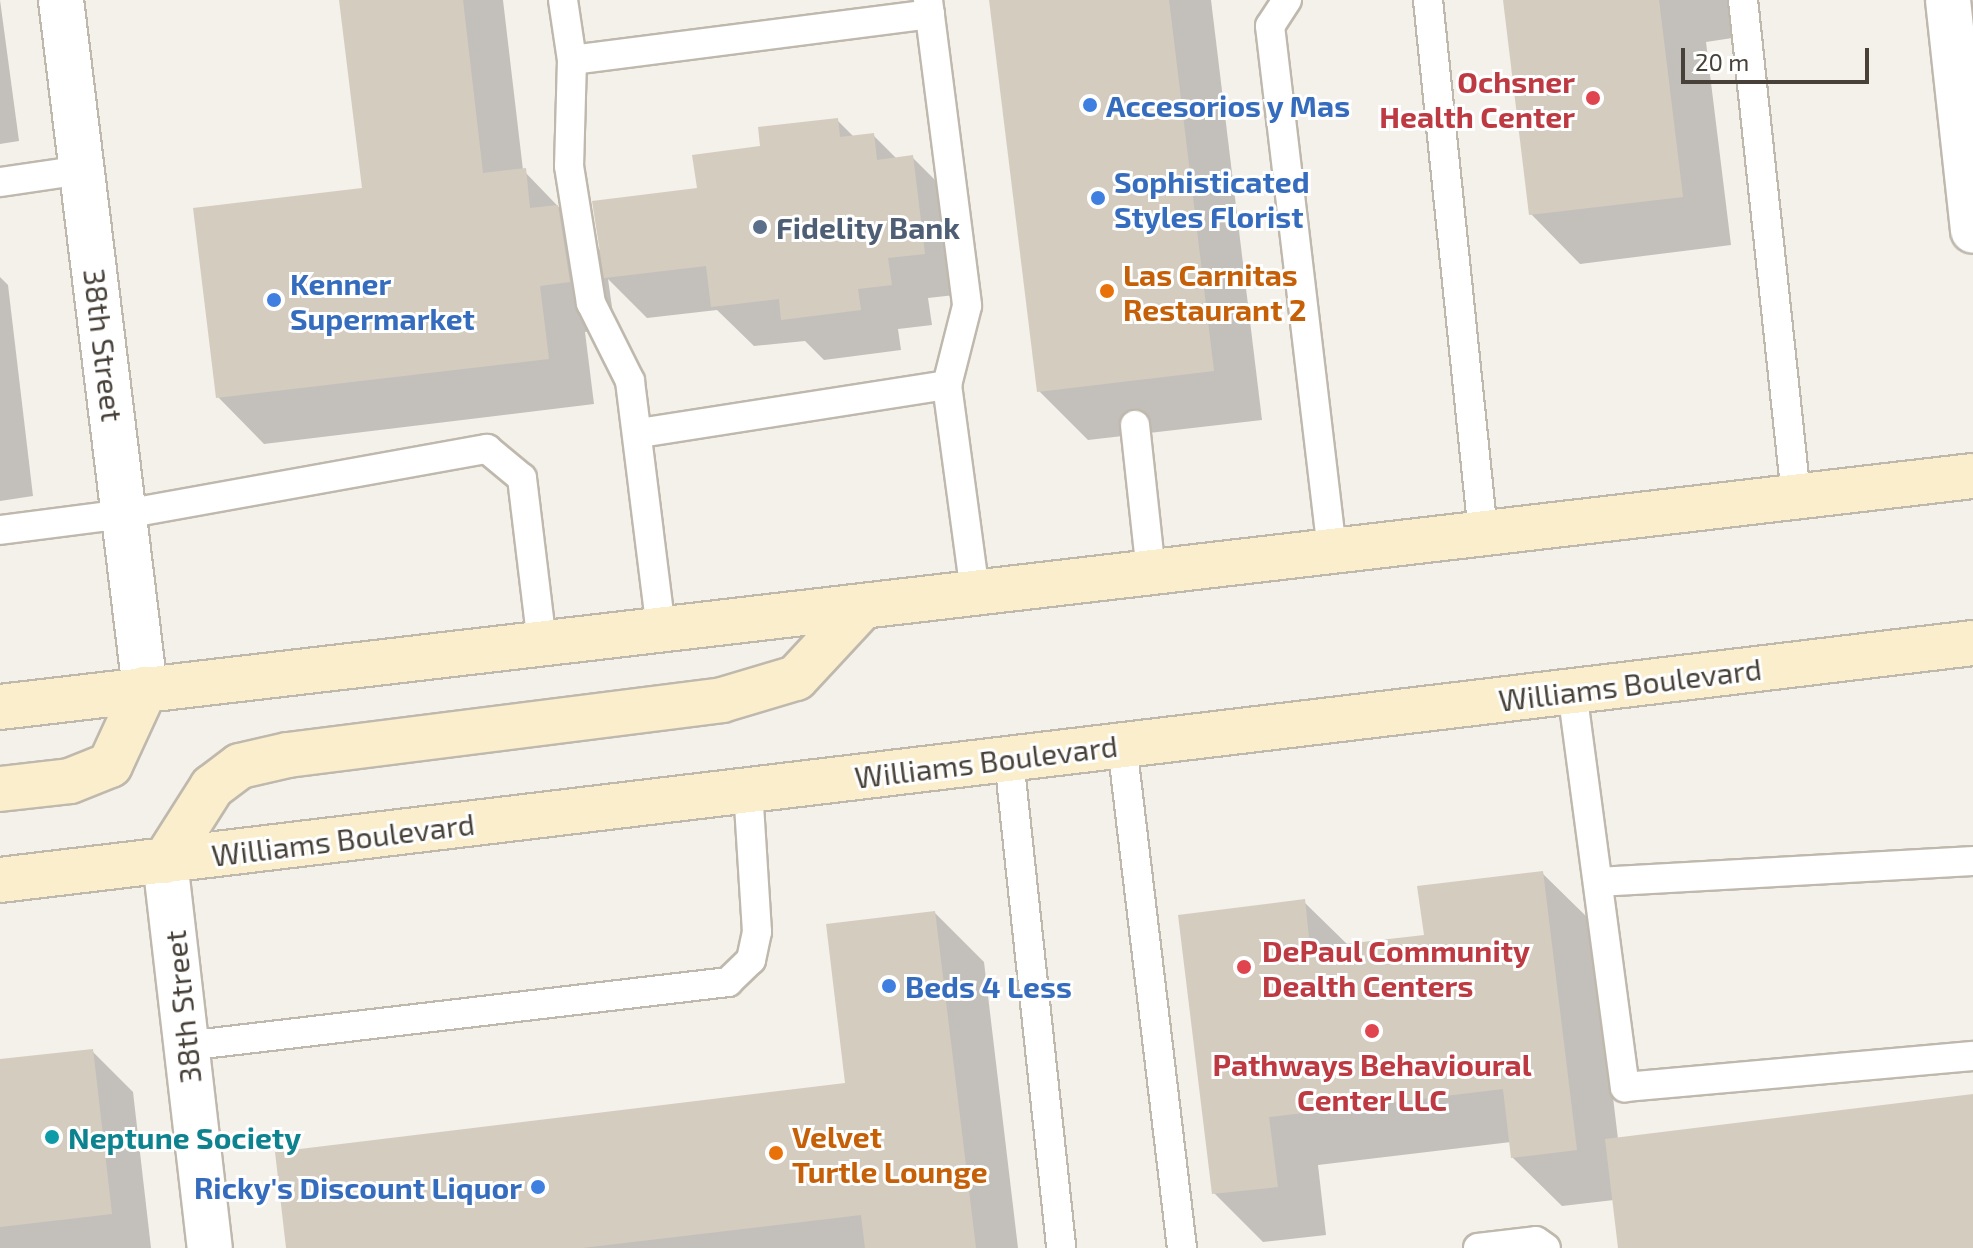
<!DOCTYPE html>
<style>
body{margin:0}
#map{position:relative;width:1973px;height:1248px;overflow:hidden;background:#f4f0ea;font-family:"Exo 2",sans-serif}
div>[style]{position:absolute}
.shadow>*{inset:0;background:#0003}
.building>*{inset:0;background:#d5ccc0}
.roads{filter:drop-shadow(2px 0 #bfb8ad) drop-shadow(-2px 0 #bfb8ad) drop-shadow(0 2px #bfb8ad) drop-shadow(0 -2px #bfb8ad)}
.lane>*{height:28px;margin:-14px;padding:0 14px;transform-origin:14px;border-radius:14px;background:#fff}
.street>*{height:44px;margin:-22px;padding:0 22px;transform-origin:22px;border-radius:22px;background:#fff}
.secondary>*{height:44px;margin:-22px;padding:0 22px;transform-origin:22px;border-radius:22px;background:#faeecd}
.dots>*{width:22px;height:22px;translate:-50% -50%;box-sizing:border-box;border:4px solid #fff;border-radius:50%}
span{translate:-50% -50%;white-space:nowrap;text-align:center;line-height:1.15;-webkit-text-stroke:6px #fff;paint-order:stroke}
.health-label{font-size:30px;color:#be3a42;font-weight:700}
.right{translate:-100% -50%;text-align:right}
.left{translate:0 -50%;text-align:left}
.shop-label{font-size:30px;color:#366cbe;font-weight:700}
.service-label{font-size:30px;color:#4e5e75;font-weight:700}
.food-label{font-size:30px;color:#c56008;font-weight:700}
.street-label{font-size:30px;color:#474139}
.culture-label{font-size:30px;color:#0d838f;font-weight:700}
.scale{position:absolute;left:1681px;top:48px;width:188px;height:36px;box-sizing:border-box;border:4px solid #474139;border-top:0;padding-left:10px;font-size:24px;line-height:28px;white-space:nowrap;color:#474139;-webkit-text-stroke:6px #fff;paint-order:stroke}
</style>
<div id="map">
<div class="shadow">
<div style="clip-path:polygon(0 0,19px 141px,0 144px)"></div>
<div style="clip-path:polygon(341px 0,503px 0,523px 170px,602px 252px,762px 148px,837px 120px,854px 137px,873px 135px,897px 159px,912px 157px,953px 198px,964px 294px,928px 298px,932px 325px,898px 329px,901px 350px,824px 360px,805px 341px,754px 346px,717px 310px,647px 318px,608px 279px,615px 328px,585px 332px,594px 404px,264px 444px,218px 397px,364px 189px)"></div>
<div style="clip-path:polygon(991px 0,1211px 0,1262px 420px,1088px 440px,1039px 391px)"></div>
<div style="clip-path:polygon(1505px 0,1735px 0,1739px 37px,1706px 42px,1731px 245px,1580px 264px,1531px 214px)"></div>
<div style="clip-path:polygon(0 277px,8px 285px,33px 496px,0 501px)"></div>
<div style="clip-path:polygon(1542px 873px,1592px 922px,1618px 1139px,1973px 1096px,1973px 1248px,1620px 1248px,1614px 1200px,1562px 1206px,1512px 1157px,1511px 1142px,1318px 1165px,1326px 1235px,1263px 1242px,1214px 1193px,1304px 902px,1348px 945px,1426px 937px)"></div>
<div style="clip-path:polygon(935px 913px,984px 962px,1018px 1248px,288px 1248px,847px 1085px)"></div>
<div style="clip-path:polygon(92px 1051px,133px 1092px,151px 1248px,0 1248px,0 1061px)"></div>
</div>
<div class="building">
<div style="clip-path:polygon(339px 0,463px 0,483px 173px,526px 168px,530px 208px,558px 205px,570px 282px,540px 286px,549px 359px,216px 398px,193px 208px,362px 188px)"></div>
<div style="clip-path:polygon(989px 0,1169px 0,1214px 371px,1037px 392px)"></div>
<div style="clip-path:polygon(1503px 0,1659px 0,1683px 197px,1529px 215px)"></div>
<div style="clip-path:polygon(838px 118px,840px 137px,874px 133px,877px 160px,913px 155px,925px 254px,888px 258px,892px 285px,858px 289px,861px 310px,781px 320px,779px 299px,711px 307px,706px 266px,604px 278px,592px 201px,697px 188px,692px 155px,760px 146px,758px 127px)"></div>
<div style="clip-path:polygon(1543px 871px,1577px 1150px,1511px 1158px,1503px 1089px,1269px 1117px,1278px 1187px,1212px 1194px,1178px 915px,1305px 899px,1310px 948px,1424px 935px,1417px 886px)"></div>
<div style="clip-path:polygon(935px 911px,976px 1248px,865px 1248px,861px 1215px,582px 1248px,286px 1248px,275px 1152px,845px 1083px,826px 924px)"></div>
<div style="clip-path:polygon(93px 1049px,112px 1214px,0 1227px,0 1059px)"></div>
<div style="clip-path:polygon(1973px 1094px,1973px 1248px,1618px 1248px,1605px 1139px)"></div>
</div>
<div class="roads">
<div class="lane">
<div style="left:563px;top:0;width:61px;rotate:81.5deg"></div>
<div style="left:572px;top:60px;width:361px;rotate:-7.3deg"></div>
<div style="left:928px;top:0;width:308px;rotate:82.7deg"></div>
<div style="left:967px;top:306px;width:81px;rotate:104.2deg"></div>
<div style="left:947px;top:385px;width:210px;rotate:82.3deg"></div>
<div style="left:1287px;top:0;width:31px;rotate:123deg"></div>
<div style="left:1270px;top:26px;width:529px;rotate:83.26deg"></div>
<div style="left:1428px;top:0;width:536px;rotate:84.11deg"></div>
<div style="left:1743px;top:0;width:499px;rotate:83.9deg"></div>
<div style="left:572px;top:60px;width:106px;rotate:91.6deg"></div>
<div style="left:569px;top:166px;width:139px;rotate:80.9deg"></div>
<div style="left:591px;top:303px;width:87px;rotate:63.4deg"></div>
<div style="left:630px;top:381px;width:251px;rotate:82.9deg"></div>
<div style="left:0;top:182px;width:83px;rotate:-8.3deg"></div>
<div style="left:1135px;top:425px;width:149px;rotate:83.8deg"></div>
<div style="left:640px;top:433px;width:311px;rotate:-8.9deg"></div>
<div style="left:0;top:530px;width:126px;rotate:-7.3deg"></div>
<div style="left:125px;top:514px;width:368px;rotate:-10.2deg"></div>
<div style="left:487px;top:449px;width:45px;rotate:39.6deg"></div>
<div style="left:522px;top:478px;width:166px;rotate:83.1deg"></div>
<div style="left:1572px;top:691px;width:400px;rotate:82.4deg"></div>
<div style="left:1625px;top:1087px;width:349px;rotate:-5.1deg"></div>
<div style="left:1122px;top:745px;width:507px;rotate:83.2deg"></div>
<div style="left:1009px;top:759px;width:492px;rotate:83.9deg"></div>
<div style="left:1598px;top:882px;width:376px;rotate:-3.2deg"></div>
<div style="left:186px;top:1046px;width:546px;rotate:-6.73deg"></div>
<div style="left:728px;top:982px;width:32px;rotate:-44deg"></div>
<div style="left:751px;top:960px;width:29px;rotate:-78deg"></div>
<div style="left:757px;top:932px;width:142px;rotate:-93.6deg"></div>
<div style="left:1478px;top:1248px;width:58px;rotate:-6.9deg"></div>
<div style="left:1536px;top:1241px;width:12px;rotate:35deg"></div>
</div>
<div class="street">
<div style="left:61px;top:0;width:694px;rotate:83.05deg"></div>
<div style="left:1948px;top:0;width:232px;rotate:83.8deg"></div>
<div style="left:165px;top:861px;width:390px;rotate:83.4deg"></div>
</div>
<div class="secondary">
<div style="left:0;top:707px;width:1986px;rotate:-6.68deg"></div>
<div style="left:0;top:789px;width:70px;rotate:-6.5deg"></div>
<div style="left:70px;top:781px;width:43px;rotate:-21.8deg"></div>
<div style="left:110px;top:765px;width:84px;rotate:-65.3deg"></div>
<div style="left:165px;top:861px;width:88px;rotate:-57.6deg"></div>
<div style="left:212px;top:787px;width:35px;rotate:-37deg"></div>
<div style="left:240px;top:766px;width:49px;rotate:-12.9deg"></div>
<div style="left:288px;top:755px;width:437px;rotate:-7.2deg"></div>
<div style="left:722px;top:700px;width:77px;rotate:-16.6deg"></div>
<div style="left:796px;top:678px;width:98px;rotate:-47.1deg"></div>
<div style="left:0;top:880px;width:1987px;rotate:-6.85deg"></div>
</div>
</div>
<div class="dots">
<div style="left:1593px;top:98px;background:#e0444e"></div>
<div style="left:1090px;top:105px;background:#3f7fe0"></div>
<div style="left:1098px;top:198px;background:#3f7fe0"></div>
<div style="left:760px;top:227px;background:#5c6f8a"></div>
<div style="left:1107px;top:291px;background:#e8710a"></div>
<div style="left:274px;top:300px;background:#3f7fe0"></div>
<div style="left:1244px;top:967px;background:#e0444e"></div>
<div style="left:889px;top:986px;background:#3f7fe0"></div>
<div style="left:1372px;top:1031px;background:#e0444e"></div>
<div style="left:52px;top:1137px;background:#0f9aa8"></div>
<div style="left:776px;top:1153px;background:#e8710a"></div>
<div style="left:538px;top:1187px;background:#3f7fe0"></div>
</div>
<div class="health-label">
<span class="right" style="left:1575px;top:98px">Ochsner<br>Health Center</span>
<span class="left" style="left:1262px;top:967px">DePaul Community<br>Dealth Centers</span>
<span style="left:1372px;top:1081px">Pathways Behavioural<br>Center LLC</span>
</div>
<div class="shop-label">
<span class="left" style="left:1106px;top:105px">Accesorios y Mas</span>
<span class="left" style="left:1114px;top:198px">Sophisticated<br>Styles Florist</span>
<span class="left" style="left:290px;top:300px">Kenner<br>Supermarket</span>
<span class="left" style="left:905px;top:986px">Beds 4 Less</span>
<span class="right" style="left:522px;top:1187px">Ricky's Discount Liquor</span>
</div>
<div class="service-label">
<span class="left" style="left:776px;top:227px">Fidelity Bank</span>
</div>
<div class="food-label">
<span class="left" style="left:1123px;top:291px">Las Carnitas<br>Restaurant 2</span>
<span class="left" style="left:792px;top:1153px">Velvet<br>Turtle Lounge</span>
</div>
<div class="street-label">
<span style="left:104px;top:345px;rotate:83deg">38th Street</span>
<span style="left:1630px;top:684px;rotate:-7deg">Williams Boulevard</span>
<span style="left:986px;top:761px;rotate:-7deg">Williams Boulevard</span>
<span style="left:343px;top:839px;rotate:-7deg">Williams Boulevard</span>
<span style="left:182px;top:1007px;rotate:-96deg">38th Street</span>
</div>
<div class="culture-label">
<span class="left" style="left:68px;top:1137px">Neptune Society</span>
</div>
<div class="scale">20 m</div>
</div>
